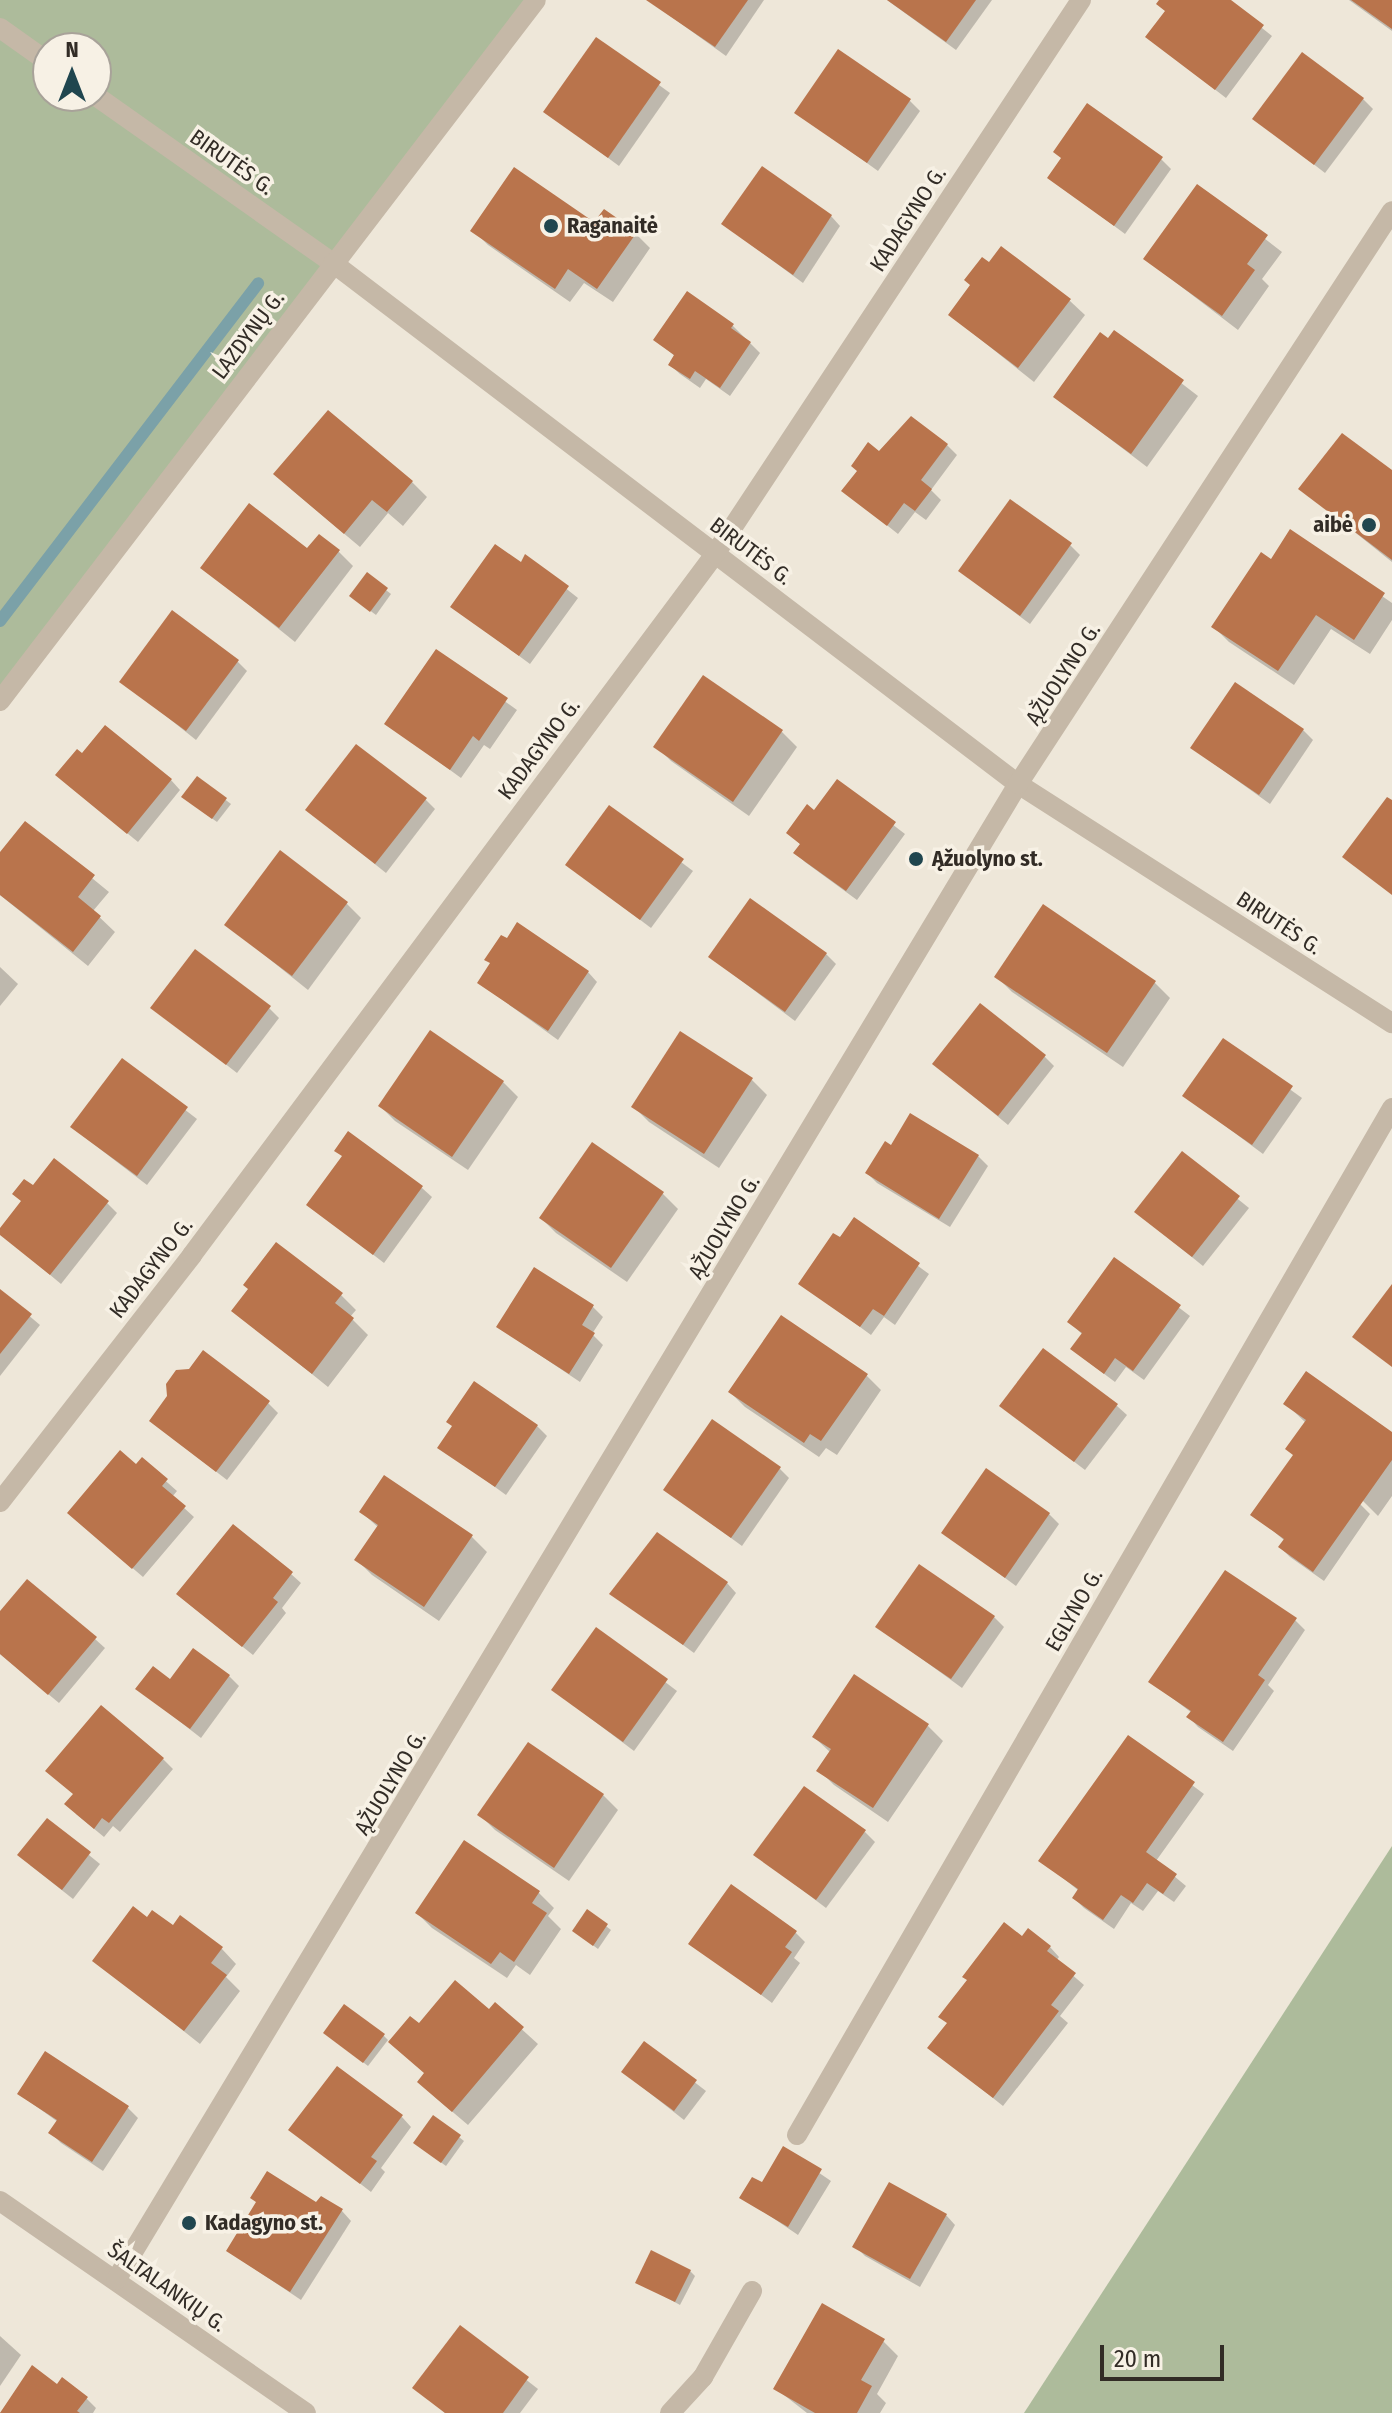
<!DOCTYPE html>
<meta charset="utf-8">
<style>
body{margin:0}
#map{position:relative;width:1392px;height:2413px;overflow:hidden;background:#eee7d9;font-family:"Fira Sans Condensed",sans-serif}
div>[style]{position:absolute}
.green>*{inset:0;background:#adbb9b}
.shadow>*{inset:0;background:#0003}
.stream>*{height:12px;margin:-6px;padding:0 6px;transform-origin:6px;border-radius:6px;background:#7ba1a8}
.building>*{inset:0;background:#b9744c}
.minor>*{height:20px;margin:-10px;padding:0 10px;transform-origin:10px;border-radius:10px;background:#c5b8a7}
.dots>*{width:22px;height:22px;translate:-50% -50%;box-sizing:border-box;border:4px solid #f7f1e5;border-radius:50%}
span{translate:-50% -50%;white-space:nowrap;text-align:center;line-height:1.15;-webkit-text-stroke:7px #f7f1e5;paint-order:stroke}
.street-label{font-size:22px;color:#322c26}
.poi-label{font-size:22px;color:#322c26;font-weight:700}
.left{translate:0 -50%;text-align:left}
.right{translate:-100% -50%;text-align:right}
.north{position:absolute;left:32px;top:32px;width:80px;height:80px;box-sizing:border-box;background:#f7f1e5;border:2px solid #a8a299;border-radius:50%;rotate:0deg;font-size:22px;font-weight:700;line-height:32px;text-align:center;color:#322c26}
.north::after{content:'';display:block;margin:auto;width:28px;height:36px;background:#20464f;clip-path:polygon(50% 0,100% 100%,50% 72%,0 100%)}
.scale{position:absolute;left:1100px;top:2345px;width:124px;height:36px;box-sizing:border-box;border:4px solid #322c26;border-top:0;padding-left:10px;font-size:24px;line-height:28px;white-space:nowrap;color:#322c26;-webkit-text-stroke:6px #f7f1e5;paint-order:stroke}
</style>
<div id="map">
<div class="green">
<div style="clip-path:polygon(evenodd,0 0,536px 0,0 692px,0 0,48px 48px,96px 48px,96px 96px,48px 96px,48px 48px)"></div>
<div style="clip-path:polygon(1392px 1846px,1392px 2413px,1024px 2413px)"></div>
</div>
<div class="shadow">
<div style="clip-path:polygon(648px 0,764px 0,726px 56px)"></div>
<div style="clip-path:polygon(887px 0,992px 0,956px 50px)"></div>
<div style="clip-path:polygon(1162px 0,1227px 0,1272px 36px,1226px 98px,1147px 37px,1166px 12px)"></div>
<div style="clip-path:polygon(1349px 0,1392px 0,1392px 31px)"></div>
<div style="clip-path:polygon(597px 40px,670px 93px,619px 166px,546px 112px)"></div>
<div style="clip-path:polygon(1363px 99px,1373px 109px,1325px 173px,1255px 119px)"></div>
<div style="clip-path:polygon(910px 101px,920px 111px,878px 171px,797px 113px)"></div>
<div style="clip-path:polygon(1161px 159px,1171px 169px,1125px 234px,1050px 178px)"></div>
<div style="clip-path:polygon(1198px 187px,1282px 252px,1262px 279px,1269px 286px,1238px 330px,1145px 259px)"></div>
<div style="clip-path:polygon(831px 216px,840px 226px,803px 283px,723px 224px)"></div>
<div style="clip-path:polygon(595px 225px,635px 233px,650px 248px,613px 302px,584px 283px,570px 302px,488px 245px,473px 230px)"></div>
<div style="clip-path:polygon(687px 294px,733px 326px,760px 353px,730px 396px,706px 379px,700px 388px,680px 374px,670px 365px,676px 357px,656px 340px)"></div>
<div style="clip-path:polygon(1070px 301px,1085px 315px,1034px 382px,950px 315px)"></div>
<div style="clip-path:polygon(1115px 332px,1198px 396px,1147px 467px,1055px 397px)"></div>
<div style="clip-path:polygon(893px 436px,947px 445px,957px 455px,931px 490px,941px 500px,926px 520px,915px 512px,898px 534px,844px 491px)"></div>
<div style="clip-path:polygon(1392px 473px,1392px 562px,1301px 489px)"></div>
<div style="clip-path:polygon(412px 482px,427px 497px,403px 526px,388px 513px,360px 547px,291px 489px)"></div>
<div style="clip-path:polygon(1290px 532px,1392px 603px,1392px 620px,1370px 654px,1331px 629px,1294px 685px,1229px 642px,1214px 627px,1271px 561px)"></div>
<div style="clip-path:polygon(1070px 545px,1080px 555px,1030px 624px,960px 571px)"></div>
<div style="clip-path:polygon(338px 551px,353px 566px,295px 642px,202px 567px)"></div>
<div style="clip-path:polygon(526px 557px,578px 598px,530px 664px,453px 607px,521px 565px)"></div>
<div style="clip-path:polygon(367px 575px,391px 594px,376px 615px,356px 600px)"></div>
<div style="clip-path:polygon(436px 652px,517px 710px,490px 749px,484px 745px,461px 778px,387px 724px)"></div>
<div style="clip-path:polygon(237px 661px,247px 671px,196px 740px,122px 681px)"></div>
<div style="clip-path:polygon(1303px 730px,1313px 740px,1270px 804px,1192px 748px)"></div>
<div style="clip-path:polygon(782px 732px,797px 747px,749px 816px,671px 761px,656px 746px)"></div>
<div style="clip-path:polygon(198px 779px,231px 804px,217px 822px,188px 801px)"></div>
<div style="clip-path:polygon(171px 780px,180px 790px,138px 842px,68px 785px)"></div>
<div style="clip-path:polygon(837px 782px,905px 834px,857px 900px,805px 862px,795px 852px,801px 845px,788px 833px,815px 812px)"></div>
<div style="clip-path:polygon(425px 799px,435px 809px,386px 873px,307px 810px)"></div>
<div style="clip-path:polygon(609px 808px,693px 871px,651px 928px,567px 865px)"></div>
<div style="clip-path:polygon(26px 824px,109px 892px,93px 911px,115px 932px,88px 966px,0 895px,0 856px)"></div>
<div style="clip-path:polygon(346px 903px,361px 918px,308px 990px,227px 925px)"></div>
<div style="clip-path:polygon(1044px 907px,1155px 983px,1170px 998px,1123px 1067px,1012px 992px,997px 977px)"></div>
<div style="clip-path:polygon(826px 954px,836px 964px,795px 1021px,710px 957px)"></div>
<div style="clip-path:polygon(0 967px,18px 984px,0 1006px)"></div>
<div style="clip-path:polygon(588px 972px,597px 982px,558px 1040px,479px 983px)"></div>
<div style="clip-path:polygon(153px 1008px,269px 1008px,279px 1018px,237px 1073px)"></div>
<div style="clip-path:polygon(1223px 1041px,1302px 1098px,1263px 1154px,1185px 1096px)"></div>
<div style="clip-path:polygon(1044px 1056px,1054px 1066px,1008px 1125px,935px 1064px)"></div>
<div style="clip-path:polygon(122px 1061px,197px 1119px,147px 1185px,83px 1136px)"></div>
<div style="clip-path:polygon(752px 1080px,767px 1095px,719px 1168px,649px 1122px,634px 1107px)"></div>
<div style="clip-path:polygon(503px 1082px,518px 1097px,468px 1170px,395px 1121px,380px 1106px)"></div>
<div style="clip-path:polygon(592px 1145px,663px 1194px,678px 1209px,627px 1282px,556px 1233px,541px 1218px)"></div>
<div style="clip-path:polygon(891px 1147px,978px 1156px,988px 1166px,950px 1227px,877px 1183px,867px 1173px)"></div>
<div style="clip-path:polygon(1182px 1154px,1249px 1208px,1203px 1266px,1147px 1221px)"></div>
<div style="clip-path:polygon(422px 1188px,432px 1197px,384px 1263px,309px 1205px)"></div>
<div style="clip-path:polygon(107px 1203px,117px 1213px,61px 1284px,0 1233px)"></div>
<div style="clip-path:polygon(855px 1220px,929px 1274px,895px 1325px,884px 1317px,871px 1335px,800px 1283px)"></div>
<div style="clip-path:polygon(1115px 1259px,1190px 1316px,1144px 1380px,1126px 1367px,1115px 1382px,1083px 1358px,1083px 1335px,1069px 1322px)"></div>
<div style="clip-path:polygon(0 1291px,40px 1325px,0 1376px)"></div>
<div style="clip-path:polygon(341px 1295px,356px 1310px,350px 1317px,368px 1335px,328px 1387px,234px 1311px)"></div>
<div style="clip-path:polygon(593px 1307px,603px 1317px,592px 1334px,603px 1345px,580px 1382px,498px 1327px)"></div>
<div style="clip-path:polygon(866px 1375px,881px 1390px,837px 1455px,826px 1448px,819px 1457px,745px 1407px,730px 1392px)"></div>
<div style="clip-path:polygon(268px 1403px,278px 1413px,227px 1480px,162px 1430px)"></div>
<div style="clip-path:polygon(1286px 1404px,1392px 1434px,1392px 1496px,1378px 1516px,1360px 1498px,1360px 1504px,1370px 1514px,1324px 1581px,1290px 1557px,1280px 1547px,1285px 1541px,1253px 1514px,1294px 1455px,1306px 1423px)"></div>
<div style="clip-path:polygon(1001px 1406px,1117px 1406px,1127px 1415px,1085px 1470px)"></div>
<div style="clip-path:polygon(537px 1426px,547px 1436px,506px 1495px,440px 1447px)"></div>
<div style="clip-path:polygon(142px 1460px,177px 1491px,172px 1497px,194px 1517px,143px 1577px,80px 1523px)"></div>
<div style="clip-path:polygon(779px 1468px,789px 1478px,742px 1546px,665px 1490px)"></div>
<div style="clip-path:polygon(385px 1477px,472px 1537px,487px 1552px,439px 1621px,372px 1575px,357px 1560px,379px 1528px,361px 1512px)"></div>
<div style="clip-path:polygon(1049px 1514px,1059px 1524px,1016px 1586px,944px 1533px)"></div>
<div style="clip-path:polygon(291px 1574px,301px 1583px,282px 1608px,286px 1613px,253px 1655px,189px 1604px)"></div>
<div style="clip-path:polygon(727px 1583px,736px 1593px,694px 1653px,612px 1593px)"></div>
<div style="clip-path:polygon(0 1614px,95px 1639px,105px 1648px,59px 1703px,0 1654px)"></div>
<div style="clip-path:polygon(994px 1617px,1004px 1627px,962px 1688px,878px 1627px)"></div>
<div style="clip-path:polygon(1295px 1620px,1305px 1630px,1268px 1685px,1274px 1691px,1233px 1751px,1198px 1727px,1189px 1717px,1192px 1713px,1151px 1682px)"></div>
<div style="clip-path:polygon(597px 1630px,677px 1691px,634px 1751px,553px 1690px)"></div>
<div style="clip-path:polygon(229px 1676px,239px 1686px,201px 1738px,138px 1689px)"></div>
<div style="clip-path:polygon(928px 1726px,943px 1741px,888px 1822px,834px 1785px,819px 1770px,831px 1753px,814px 1737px)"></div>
<div style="clip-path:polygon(1129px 1738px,1204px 1794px,1156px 1861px,1186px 1886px,1174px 1902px,1158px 1891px,1143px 1911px,1131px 1903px,1114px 1929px,1084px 1908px,1074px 1898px,1079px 1891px,1041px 1860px)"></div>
<div style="clip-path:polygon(163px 1759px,173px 1769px,120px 1832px,113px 1826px,104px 1837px,76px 1814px)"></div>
<div style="clip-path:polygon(603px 1795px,618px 1810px,569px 1881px,495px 1830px,480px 1815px)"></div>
<div style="clip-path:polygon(47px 1821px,100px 1864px,73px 1899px,30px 1865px)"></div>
<div style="clip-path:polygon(865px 1832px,875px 1842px,826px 1908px,756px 1855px)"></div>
<div style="clip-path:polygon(465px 1843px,539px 1893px,554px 1908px,548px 1916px,561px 1929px,530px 1975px,516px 1965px,507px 1978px,432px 1928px,417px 1913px)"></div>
<div style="clip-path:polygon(588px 1912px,611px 1930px,598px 1949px,579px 1935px)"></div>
<div style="clip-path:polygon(173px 1928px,222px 1949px,236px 1964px,226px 1977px,240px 1991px,200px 2044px,95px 1961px)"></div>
<div style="clip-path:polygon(795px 1932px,805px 1942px,794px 1958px,800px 1963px,772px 2003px,691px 1943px)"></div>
<div style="clip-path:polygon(1022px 1939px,1050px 1947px,1059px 1957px,1056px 1961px,1084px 1985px,1060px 2016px,1068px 2023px,1003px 2106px,930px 2048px)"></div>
<div style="clip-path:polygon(495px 2005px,538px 2044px,468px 2125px,435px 2097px,426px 2074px,419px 2025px,489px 2012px)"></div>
<div style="clip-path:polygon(383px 2035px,388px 2040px,368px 2066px,330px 2037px)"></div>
<div style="clip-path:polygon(644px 2043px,706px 2091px,684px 2120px,623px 2072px)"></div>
<div style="clip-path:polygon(19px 2094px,128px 2108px,138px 2118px,103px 2171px,61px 2143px,51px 2133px,58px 2122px)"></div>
<div style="clip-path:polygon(402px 2117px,411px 2127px,381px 2168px,385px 2172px,371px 2192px,291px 2130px)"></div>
<div style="clip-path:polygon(459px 2137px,464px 2141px,446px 2166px,420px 2147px)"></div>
<div style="clip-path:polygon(784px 2149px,831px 2181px,798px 2235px,742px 2197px,763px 2185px)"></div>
<div style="clip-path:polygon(317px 2205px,342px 2211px,351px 2221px,301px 2300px,228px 2251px)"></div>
<div style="clip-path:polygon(946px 2215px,955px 2225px,920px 2287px,865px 2256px,855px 2246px)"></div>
<div style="clip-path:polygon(690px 2271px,695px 2276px,680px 2305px,638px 2282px)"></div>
<div style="clip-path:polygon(460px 2328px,538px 2389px,520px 2413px,445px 2413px,415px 2388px)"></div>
<div style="clip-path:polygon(0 2336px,21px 2355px,0 2386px)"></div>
<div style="clip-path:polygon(883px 2341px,898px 2356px,877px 2394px,886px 2403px,880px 2413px,807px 2413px,775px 2388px)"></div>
<div style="clip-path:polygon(32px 2368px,57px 2387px,86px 2398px,96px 2408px,93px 2413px,0 2413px)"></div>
</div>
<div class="stream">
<div style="left:0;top:621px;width:425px;rotate:-52.6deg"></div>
</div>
<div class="building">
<div style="clip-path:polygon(646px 0,748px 0,715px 47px)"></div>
<div style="clip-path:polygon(887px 0,976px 0,946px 42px)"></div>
<div style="clip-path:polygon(1159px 0,1231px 0,1264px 25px,1215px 90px,1145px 37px,1165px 11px,1156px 4px)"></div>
<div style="clip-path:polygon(1351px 0,1392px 0,1392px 29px)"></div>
<div style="clip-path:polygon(596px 37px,661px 82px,608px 158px,543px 112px)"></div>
<div style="clip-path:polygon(838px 49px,911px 99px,867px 163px,794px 113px)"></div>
<div style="clip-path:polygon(1302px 52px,1364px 98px,1314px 165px,1252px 119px)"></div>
<div style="clip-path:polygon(1087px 103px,1163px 157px,1114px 226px,1047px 178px,1061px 158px,1053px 152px)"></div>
<div style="clip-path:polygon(762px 166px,832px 215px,793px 275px,721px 224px)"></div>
<div style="clip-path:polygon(514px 167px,594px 222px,604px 209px,637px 232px,597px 289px,568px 269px,555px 289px,470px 231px)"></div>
<div style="clip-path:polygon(1197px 184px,1268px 235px,1247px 264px,1255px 270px,1222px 316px,1143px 259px)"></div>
<div style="clip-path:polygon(1001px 246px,1071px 299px,1018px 368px,948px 315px,970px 285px,964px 280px,982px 257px,989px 262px)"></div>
<div style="clip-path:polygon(687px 291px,734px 324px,731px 328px,751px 342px,720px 388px,695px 371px,690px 379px,668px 365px,674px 355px,653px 340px)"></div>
<div style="clip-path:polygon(1114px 330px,1184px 380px,1131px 454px,1053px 397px,1100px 332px,1108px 338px)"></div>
<div style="clip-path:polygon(328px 410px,413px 481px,387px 512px,372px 500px,344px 534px,273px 474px)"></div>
<div style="clip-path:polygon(911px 416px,948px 444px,921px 480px,932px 489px,915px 511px,904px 503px,887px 526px,841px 491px,857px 471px,851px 466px,868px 442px,879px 451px)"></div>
<div style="clip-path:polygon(1342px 433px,1392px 470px,1392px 560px,1298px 489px)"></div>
<div style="clip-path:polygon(1010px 499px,1072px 543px,1020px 616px,958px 571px)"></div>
<div style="clip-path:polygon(249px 503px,307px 548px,319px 534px,340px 550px,279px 628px,200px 568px)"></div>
<div style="clip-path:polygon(1290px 529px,1385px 593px,1354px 640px,1316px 615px,1278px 671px,1211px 627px,1261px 552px,1271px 559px)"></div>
<div style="clip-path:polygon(495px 544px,521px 562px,525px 554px,569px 586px,519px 656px,450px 607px)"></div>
<div style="clip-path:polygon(367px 572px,388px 588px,370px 612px,349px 596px)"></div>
<div style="clip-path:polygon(172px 610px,239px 660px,186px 731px,119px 682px)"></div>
<div style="clip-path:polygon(436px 649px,508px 698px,479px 741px,473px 736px,450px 770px,384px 724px)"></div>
<div style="clip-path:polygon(703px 675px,783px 730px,733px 802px,653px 747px)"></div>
<div style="clip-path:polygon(1235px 682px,1304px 729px,1259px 795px,1190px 748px)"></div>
<div style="clip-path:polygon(105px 725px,172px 779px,127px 834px,55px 775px,77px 749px,82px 753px)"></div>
<div style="clip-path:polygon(356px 744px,427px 798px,375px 864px,305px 810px)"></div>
<div style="clip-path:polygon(197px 776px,227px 798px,212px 819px,181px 797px)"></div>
<div style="clip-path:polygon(837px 779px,896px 822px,846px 891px,793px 853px,800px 844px,786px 833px,807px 804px,814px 810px)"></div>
<div style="clip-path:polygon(1387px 797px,1392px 800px,1392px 895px,1342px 857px)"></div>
<div style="clip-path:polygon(609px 805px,684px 859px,640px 920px,565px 865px)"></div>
<div style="clip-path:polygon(25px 821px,95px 875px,78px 897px,101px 916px,73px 952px,0 895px,0 852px)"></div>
<div style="clip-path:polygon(280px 850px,348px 902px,292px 976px,224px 925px)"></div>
<div style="clip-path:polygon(750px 898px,827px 953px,785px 1012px,708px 957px)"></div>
<div style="clip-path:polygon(1043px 904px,1156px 981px,1107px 1053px,994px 977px)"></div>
<div style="clip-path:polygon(517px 922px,589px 971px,548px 1031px,477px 983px,490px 963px,484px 960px,501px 935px,507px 938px)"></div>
<div style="clip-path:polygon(195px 949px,271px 1006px,226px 1065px,150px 1008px)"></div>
<div style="clip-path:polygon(980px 1003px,1046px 1055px,998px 1116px,932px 1064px)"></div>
<div style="clip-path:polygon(430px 1030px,504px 1081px,452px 1157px,378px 1106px)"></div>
<div style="clip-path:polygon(680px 1031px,753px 1078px,704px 1154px,631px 1107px)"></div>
<div style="clip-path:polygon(1223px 1038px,1293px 1086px,1252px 1145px,1182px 1096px)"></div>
<div style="clip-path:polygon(122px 1058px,188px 1107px,137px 1176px,70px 1127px)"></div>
<div style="clip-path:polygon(910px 1113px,979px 1155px,939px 1219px,865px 1173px,885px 1141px,891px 1145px)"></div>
<div style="clip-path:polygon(348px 1131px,423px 1186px,373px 1255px,306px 1205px,342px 1156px,334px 1151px)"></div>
<div style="clip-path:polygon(592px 1142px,664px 1192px,611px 1268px,539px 1218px)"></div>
<div style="clip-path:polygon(1182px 1151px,1240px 1196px,1192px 1257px,1134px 1212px)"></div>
<div style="clip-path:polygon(54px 1158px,109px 1201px,50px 1275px,0 1235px,0 1228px,21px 1201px,12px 1194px,24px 1179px,33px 1185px)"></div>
<div style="clip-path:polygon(854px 1217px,920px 1263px,884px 1316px,873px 1309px,860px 1327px,798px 1284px,833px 1233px,840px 1237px)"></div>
<div style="clip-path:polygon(276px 1242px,343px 1293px,335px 1303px,354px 1318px,312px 1374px,231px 1311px,248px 1289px,243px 1285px)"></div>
<div style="clip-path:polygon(1114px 1257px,1181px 1305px,1133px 1371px,1115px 1358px,1104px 1374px,1070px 1349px,1082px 1333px,1067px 1322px)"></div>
<div style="clip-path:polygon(534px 1267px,594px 1305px,582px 1325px,595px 1333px,569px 1374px,496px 1327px)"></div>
<div style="clip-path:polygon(1392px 1284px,1392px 1367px,1352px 1337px)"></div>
<div style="clip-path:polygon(0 1289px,32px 1314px,0 1354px)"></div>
<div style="clip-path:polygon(781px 1315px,868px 1374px,821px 1441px,810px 1434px,804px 1443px,728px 1392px)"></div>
<div style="clip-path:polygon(1043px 1348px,1118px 1404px,1074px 1462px,999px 1406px)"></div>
<div style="clip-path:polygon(203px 1350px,270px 1401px,216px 1472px,149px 1421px,167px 1396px,166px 1384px,176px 1370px,189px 1369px)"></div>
<div style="clip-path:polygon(1306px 1371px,1392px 1432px,1392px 1460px,1313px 1572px,1278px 1547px,1284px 1539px,1250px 1515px,1293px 1455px,1285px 1449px,1306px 1420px,1283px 1404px)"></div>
<div style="clip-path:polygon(474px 1381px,538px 1425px,495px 1487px,437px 1448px,452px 1426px,446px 1422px)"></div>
<div style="clip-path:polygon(712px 1419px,781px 1467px,731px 1538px,663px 1490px)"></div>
<div style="clip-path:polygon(120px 1450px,136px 1464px,142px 1457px,168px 1479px,162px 1486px,186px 1506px,132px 1569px,67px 1513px)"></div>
<div style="clip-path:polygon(986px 1468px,1050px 1513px,1005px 1578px,941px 1533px)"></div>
<div style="clip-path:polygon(384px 1475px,473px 1535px,424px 1607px,354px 1560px,378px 1525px,359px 1512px)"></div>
<div style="clip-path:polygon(233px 1524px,293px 1572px,273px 1598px,278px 1602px,242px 1647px,176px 1594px)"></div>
<div style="clip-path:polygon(657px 1532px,728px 1582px,683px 1645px,609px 1594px)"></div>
<div style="clip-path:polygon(919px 1564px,995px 1616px,951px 1679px,875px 1627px)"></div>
<div style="clip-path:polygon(1225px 1570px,1297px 1618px,1258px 1675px,1265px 1680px,1223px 1742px,1186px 1717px,1191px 1711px,1148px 1682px)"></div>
<div style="clip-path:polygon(27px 1579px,97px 1637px,48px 1695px,0 1654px,0 1611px)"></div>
<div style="clip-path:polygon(596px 1627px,668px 1679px,623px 1742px,551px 1690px)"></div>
<div style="clip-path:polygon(193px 1648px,230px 1675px,190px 1729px,135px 1689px,153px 1666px,170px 1679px)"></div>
<div style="clip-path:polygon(854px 1674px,929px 1724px,873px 1808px,816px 1771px,831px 1749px,812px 1737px)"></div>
<div style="clip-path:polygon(101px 1705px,164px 1758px,109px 1823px,102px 1818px,94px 1829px,64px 1804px,73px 1794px,45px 1771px)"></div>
<div style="clip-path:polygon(1128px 1735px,1195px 1782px,1146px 1852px,1177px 1874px,1163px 1894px,1147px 1883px,1133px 1903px,1121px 1895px,1103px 1920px,1072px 1898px,1078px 1889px,1038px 1861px)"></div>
<div style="clip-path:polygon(528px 1742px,604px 1794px,554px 1868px,477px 1815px)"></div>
<div style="clip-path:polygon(804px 1786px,866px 1830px,816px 1900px,753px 1855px)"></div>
<div style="clip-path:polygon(47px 1818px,91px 1852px,62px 1890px,17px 1855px)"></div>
<div style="clip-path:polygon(464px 1840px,540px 1891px,532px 1903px,547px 1913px,514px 1962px,500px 1952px,491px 1964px,415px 1913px)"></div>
<div style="clip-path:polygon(731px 1884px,797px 1931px,785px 1947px,792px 1952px,761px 1995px,688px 1944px)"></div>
<div style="clip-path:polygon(133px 1906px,147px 1917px,152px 1910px,173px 1925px,180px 1915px,223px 1947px,211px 1963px,227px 1975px,184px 2031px,92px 1961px)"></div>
<div style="clip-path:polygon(587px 1909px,608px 1924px,593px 1946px,572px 1931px)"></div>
<div style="clip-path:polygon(1004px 1922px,1022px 1936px,1028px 1928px,1051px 1946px,1047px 1951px,1076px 1973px,1051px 2005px,1059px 2011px,993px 2098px,927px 2048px,947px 2023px,938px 2017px,967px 1980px,962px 1977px)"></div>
<div style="clip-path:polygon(455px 1980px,489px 2009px,495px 2002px,524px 2027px,452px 2112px,417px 2082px,424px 2073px,388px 2042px,410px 2016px,419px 2023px)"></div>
<div style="clip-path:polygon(344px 2004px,385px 2034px,363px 2063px,323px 2033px)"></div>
<div style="clip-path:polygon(644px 2041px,697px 2080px,674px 2111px,621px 2072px)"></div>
<div style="clip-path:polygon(45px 2051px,129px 2106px,92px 2162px,48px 2133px,57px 2120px,17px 2094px)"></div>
<div style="clip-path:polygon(337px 2066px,403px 2115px,371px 2157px,377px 2161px,360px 2184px,288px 2130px)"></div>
<div style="clip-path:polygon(433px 2115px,461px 2135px,441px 2163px,413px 2143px)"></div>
<div style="clip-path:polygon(783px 2146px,822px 2169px,788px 2227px,739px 2198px,752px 2177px,762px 2182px)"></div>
<div style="clip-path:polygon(267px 2171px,316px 2202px,321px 2196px,343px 2209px,290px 2292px,226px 2251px,256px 2202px,250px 2198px)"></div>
<div style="clip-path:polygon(889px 2182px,947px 2214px,910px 2279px,852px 2247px)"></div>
<div style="clip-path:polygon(651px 2250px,691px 2270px,675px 2302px,635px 2283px)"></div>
<div style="clip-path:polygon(822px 2303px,885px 2339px,861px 2380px,872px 2386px,857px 2413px,815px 2413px,773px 2389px)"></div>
<div style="clip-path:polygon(460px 2325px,529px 2377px,503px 2413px,445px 2413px,412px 2388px)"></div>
<div style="clip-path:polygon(32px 2365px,57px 2384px,62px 2377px,88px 2397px,77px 2411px,80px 2413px,0 2413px)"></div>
</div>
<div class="minor">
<div style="left:0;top:28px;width:59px;rotate:35.3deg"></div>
<div style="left:96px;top:96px;width:290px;rotate:35.2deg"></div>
<div style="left:333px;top:263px;width:861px;rotate:37.26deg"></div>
<div style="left:1018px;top:784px;width:444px;rotate:32.6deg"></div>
<div style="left:0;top:701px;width:882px;rotate:-52.6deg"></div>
<div style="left:0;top:1502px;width:313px;rotate:-52.1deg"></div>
<div style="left:192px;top:1255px;width:875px;rotate:-53.27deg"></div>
<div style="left:715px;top:554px;width:664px;rotate:-56.55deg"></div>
<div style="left:797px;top:2135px;width:1187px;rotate:-59.91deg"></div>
<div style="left:0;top:2201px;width:372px;rotate:34.7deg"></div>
<div style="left:116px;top:2280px;width:1747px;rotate:-58.91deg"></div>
<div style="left:1018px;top:784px;width:684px;rotate:-56.87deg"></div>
<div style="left:670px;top:2413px;width:49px;rotate:-47.5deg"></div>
<div style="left:703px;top:2377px;width:99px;rotate:-60.3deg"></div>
</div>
<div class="dots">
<div style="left:551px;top:226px;background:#20464f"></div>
<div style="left:1369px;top:525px;background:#20464f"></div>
<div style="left:916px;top:859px;background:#20464f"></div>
<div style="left:189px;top:2223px;background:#20464f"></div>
</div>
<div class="street-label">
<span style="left:232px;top:162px;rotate:35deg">BIRUTĖS G.</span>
<span style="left:908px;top:219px;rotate:-57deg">KADAGYNO G.</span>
<span style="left:248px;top:335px;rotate:-53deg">LAZDYNŲ G.</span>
<span style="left:751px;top:551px;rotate:37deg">BIRUTĖS G.</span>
<span style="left:1063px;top:674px;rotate:-57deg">ĄŽUOLYNO G.</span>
<span style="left:539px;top:749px;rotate:-53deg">KADAGYNO G.</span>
<span style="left:1279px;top:923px;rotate:33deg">BIRUTĖS G.</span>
<span style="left:724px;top:1227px;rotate:-59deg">ĄŽUOLYNO G.</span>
<span style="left:151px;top:1268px;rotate:-52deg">KADAGYNO G.</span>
<span style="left:1074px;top:1610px;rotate:-60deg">EGLYNO G.</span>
<span style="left:390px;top:1783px;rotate:-59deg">ĄŽUOLYNO G.</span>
<span style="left:167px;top:2287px;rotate:35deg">ŠALTALANKIŲ G.</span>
</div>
<div class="poi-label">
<span class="left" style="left:567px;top:226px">Raganaitė</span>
<span class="right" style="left:1353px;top:525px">aibė</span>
<span class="left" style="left:932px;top:859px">Ąžuolyno st.</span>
<span class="left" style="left:205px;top:2223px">Kadagyno st.</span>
</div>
<div class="north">N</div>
<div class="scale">20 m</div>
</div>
